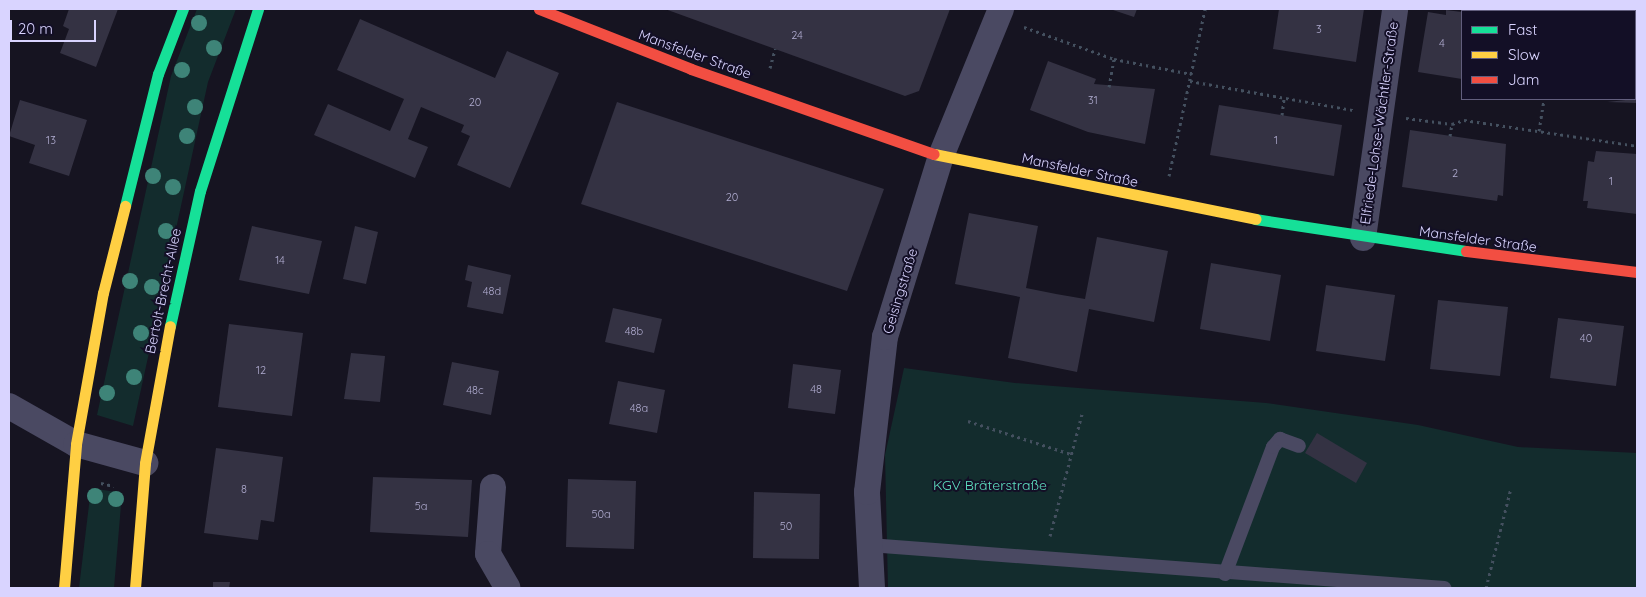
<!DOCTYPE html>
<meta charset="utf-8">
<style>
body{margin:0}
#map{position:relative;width:1646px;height:597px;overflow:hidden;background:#161421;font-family:Quicksand,sans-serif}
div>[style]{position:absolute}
.green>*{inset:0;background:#132c2d}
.building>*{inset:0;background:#343243}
.path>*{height:3px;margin-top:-1.5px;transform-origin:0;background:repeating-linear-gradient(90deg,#44505f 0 2.5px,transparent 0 6.5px)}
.lane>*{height:14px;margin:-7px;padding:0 7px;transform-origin:7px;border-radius:7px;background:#4a4962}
.street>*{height:26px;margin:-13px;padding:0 13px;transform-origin:13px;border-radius:13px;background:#4a4962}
.fast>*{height:11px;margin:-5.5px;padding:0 5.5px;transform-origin:5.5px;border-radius:5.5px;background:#16e098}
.slow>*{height:11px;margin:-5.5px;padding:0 5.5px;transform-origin:5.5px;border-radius:5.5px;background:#ffcf43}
.jam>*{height:11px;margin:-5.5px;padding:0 5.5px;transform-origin:5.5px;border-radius:5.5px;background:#f24e42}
.trees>*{width:16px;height:16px;margin:-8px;border-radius:50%;background:#3e8478}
span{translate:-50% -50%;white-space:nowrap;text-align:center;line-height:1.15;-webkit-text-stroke:4px #130f26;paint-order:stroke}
.number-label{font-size:11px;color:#b0acd0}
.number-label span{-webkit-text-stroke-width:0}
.street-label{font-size:14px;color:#d9d4ff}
.park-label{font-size:14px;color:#5fe0c0}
.frame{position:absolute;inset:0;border:10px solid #d9d4ff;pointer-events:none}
.legend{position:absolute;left:1461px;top:10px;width:175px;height:90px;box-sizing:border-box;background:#130f26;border:1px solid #625e7d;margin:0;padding:6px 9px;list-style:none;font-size:15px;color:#d9d4ff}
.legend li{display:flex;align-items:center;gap:10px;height:25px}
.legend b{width:25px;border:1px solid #625e7d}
.scale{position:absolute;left:10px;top:20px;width:86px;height:22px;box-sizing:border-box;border:2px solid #d9d4ff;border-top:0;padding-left:6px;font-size:15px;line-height:18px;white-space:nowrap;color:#d9d4ff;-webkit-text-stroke:4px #130f26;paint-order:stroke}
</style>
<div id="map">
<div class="green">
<div style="clip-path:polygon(197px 9px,236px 9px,208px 82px,133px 426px,97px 415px,171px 76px)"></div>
<div style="clip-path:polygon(904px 368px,1015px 383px,1266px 403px,1418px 425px,1518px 447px,1637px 453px,1637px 588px,888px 588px,885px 455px)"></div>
<div style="clip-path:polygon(91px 488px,122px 493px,114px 588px,79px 588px)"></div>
</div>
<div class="building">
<div style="clip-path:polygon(69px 9px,118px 9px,96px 67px,60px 53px,69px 29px,63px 26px)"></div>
<div style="clip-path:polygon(665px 9px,950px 9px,919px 91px,905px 96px)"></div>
<div style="clip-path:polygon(1110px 9px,1137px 9px,1134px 17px)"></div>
<div style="clip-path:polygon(1279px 9px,1364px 9px,1356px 62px,1273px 49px)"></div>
<div style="clip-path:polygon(1446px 10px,1462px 12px,1462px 79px,1418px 72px,1428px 12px,1446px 15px)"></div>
<div style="clip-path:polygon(360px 19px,495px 78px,507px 51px,559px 73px,510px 188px,457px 165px,470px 136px,461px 132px,464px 125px,421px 107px,408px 139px,428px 147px,415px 178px,314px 135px,328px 104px,390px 131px,404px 99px,337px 70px)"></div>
<div style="clip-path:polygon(1635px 42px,1637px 103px,1607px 102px,1635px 99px)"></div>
<div style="clip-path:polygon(1048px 61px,1096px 79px,1094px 84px,1155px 89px,1145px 144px,1088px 132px,1030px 110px)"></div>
<div style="clip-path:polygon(20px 100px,87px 120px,69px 176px,29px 163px,35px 145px,9px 136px)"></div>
<div style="clip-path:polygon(617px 102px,884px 189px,847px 291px,581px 204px)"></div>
<div style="clip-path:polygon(1219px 105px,1342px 125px,1334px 176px,1210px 155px)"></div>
<div style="clip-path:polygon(1410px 130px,1506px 144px,1503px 196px,1498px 195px,1497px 201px,1402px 187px)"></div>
<div style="clip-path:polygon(1596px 151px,1637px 154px,1637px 214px,1587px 208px,1588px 201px,1583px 201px,1588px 161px,1594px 162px)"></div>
<div style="clip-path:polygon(969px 213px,1038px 226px,1026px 288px,1056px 294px,1085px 299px,1097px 237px,1168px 251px,1154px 322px,1089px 309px,1077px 372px,1008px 358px,1020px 297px,955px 284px)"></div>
<div style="clip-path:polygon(252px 226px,322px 241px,309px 294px,239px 280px)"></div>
<div style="clip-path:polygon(355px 226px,378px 232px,366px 284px,343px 279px)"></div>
<div style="clip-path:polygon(1211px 263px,1281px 275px,1270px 341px,1200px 329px)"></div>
<div style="clip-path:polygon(468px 265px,511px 275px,503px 314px,467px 307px,472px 282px,465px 280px)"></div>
<div style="clip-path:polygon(1326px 285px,1395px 295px,1385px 361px,1316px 351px)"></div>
<div style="clip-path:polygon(1438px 300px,1508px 307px,1500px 376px,1430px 369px)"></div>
<div style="clip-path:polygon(613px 308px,662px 319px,654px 353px,605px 342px)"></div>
<div style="clip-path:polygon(1558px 318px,1624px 326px,1616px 386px,1550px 378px)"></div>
<div style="clip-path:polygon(229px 324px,303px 333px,292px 416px,218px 407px)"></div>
<div style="clip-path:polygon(351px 353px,385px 356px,380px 402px,344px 399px)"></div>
<div style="clip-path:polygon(452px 362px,499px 371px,491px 415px,443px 405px)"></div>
<div style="clip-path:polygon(793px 364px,841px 370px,835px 414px,788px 408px)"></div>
<div style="clip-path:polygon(618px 381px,665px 390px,657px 433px,609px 424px)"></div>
<div style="clip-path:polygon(1317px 433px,1367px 463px,1356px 483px,1305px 453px)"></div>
<div style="clip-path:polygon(216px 448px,283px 457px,274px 522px,261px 520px,258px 540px,204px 533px)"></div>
<div style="clip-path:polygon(373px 477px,472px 480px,468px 537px,370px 532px)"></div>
<div style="clip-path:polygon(568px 479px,636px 481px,634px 549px,566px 547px)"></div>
<div style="clip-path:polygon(754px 492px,820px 494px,819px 559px,753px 558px)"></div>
<div style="clip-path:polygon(213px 582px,230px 582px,229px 588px,213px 588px)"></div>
</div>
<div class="path">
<div style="left:1531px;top:9px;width:15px;rotate:8deg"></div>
<div style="left:1465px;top:11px;width:2px;rotate:-90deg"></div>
<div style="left:1574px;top:11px;width:2px;rotate:-90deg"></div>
<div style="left:1635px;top:22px;width:2px"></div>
<div style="left:1024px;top:27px;width:96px;rotate:19.6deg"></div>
<div style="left:1114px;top:59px;width:79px;rotate:10.9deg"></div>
<div style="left:770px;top:68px;width:20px;rotate:-75deg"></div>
<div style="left:1190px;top:81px;width:166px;rotate:10.1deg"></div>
<div style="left:1109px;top:87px;width:28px;rotate:-80deg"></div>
<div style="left:1282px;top:115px;width:17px;rotate:-83deg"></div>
<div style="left:1406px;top:118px;width:46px;rotate:7.4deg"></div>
<div style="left:1452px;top:124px;width:13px;rotate:-18deg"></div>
<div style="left:1464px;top:120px;width:175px;rotate:8.5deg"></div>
<div style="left:1539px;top:131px;width:32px;rotate:-81deg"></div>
<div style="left:1450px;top:136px;width:12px;rotate:-81deg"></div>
<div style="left:1169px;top:176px;width:171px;rotate:-77.8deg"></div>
<div style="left:968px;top:421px;width:108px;rotate:17.8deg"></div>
<div style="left:101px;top:483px;width:13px;rotate:13deg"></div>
<div style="left:1050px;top:536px;width:126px;rotate:-75.3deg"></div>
<div style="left:1486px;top:588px;width:103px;rotate:-76deg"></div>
</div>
<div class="lane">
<div style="left:869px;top:545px;width:577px;rotate:4.28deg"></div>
<div style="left:1225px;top:574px;width:136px;rotate:-69.3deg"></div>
<div style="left:1273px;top:447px;width:11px;rotate:-49deg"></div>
<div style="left:1280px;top:439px;width:20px;rotate:20deg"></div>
</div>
<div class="street">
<div style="left:1363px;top:238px;width:231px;rotate:-82deg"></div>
<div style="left:9px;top:406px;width:77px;rotate:29.6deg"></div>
<div style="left:76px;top:444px;width:72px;rotate:15.4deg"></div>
<div style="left:493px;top:487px;width:67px;rotate:94.3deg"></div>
<div style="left:488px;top:554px;width:39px;rotate:60deg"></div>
<div style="left:872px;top:588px;width:96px;rotate:-93deg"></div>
<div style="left:867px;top:492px;width:156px;rotate:-83.4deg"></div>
<div style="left:885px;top:337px;width:189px;rotate:-72.8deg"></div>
<div style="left:941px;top:156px;width:159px;rotate:-67.8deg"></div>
</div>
<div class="fast">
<div style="left:125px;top:206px;width:136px;rotate:-76deg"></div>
<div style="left:158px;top:74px;width:70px;rotate:-69deg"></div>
<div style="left:1255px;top:219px;width:213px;rotate:8.6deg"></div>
<div style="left:170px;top:326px;width:138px;rotate:-77.5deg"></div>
<div style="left:200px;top:191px;width:191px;rotate:-72.3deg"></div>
</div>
<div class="slow">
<div style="left:934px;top:154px;width:328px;rotate:11.4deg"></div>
<div style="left:64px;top:588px;width:144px;rotate:-85.2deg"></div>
<div style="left:76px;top:444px;width:153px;rotate:-79.9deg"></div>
<div style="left:103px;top:293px;width:90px;rotate:-75.8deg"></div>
<div style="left:135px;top:588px;width:125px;rotate:-85.4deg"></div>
<div style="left:145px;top:463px;width:139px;rotate:-79.7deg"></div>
</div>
<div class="jam">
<div style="left:539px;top:9px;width:163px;rotate:21.5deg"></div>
<div style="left:691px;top:69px;width:257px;rotate:19.3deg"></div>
<div style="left:1466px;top:251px;width:172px;rotate:7deg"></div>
</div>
<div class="trees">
<div style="left:199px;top:23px"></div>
<div style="left:214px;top:48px"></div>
<div style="left:182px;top:70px"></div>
<div style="left:195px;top:107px"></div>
<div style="left:187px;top:136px"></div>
<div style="left:153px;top:176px"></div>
<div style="left:173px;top:187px"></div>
<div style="left:166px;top:231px"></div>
<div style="left:130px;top:281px"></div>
<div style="left:152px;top:287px"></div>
<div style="left:141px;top:333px"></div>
<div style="left:134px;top:377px"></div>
<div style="left:107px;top:393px"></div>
<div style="left:95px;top:496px"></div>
<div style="left:116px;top:499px"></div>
</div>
<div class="number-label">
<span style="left:1319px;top:29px">3</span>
<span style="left:797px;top:35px">24</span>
<span style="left:1442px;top:43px">4</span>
<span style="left:1093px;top:100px">31</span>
<span style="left:475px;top:102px">20</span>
<span style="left:51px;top:140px">13</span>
<span style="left:1276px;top:140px">1</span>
<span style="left:1455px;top:173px">2</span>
<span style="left:1611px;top:181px">1</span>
<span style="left:732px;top:197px">20</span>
<span style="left:280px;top:260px">14</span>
<span style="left:492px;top:291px">48d</span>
<span style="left:634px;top:331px">48b</span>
<span style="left:1586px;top:338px">40</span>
<span style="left:261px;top:370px">12</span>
<span style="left:816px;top:389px">48</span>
<span style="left:475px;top:390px">48c</span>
<span style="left:639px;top:408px">48a</span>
<span style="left:244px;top:489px">8</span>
<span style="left:421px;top:506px">5a</span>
<span style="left:601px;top:514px">50a</span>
<span style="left:786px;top:526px">50</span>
</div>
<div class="street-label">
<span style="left:695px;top:54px;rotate:20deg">Mansfelder Straße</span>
<span style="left:1379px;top:123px;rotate:-82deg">Elfriede-Lohse-Wächtler-Straße</span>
<span style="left:1080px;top:170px;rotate:12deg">Mansfelder Straße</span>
<span style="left:1478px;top:239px;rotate:8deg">Mansfelder Straße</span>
<span style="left:163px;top:291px;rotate:-78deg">Bertolt-Brecht-Allee</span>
<span style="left:900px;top:291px;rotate:-73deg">Geisingstraße</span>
</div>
<div class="park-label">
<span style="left:990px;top:485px">KGV Bräterstraße</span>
</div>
<div class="frame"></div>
<ul class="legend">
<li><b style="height:6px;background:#16e098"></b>Fast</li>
<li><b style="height:6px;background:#ffcf43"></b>Slow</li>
<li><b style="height:6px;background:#f24e42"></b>Jam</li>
</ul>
<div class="scale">20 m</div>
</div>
